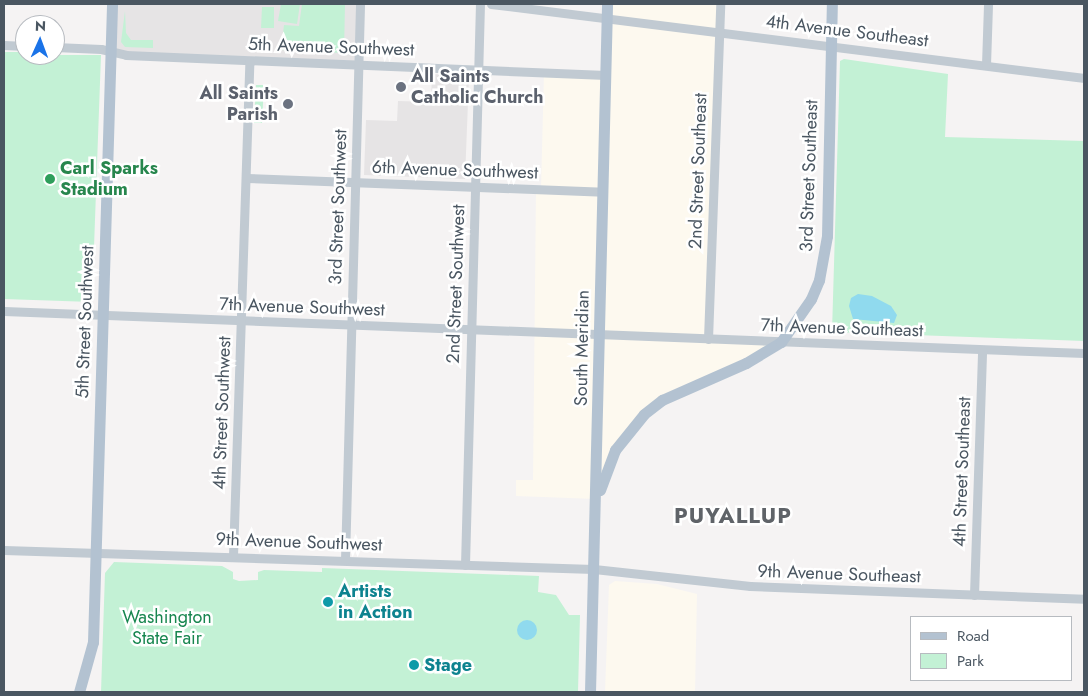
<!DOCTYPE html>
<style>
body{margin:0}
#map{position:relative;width:1088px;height:696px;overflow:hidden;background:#f5f3f3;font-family:Jost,sans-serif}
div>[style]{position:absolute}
.commercial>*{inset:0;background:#fdf9ef}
.education>*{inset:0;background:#e6e4e5}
.green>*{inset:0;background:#c3f1d5}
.water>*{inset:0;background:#90daee}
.round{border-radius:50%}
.minor>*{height:9px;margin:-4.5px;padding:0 4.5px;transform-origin:4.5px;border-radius:4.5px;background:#c1cad2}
.major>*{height:11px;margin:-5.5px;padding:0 5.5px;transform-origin:5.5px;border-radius:5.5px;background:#b3c2d1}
.dots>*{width:14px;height:14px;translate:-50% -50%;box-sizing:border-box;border:2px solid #fff;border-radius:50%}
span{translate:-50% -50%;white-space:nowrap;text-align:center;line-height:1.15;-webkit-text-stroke:5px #fff;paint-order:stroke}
.street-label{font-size:18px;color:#4a5661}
.worship-label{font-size:18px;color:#5b616d;font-weight:700}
.left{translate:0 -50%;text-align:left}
.right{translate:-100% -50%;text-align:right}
.leisure-label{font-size:18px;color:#27864d;font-weight:700}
.culture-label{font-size:18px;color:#0d838f;font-weight:700}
.park-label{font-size:18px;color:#17864f}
.district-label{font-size:22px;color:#5f6368;font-weight:700;letter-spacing:1px}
.frame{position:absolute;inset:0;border:5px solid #4a5661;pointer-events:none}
.legend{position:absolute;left:910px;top:616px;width:162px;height:65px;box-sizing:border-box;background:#fff;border:1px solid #b7bbc0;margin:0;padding:6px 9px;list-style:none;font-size:15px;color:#4a5661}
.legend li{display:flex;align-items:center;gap:10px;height:25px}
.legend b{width:25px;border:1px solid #b7bbc0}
.north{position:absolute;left:15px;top:15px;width:50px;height:50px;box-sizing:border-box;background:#fff;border:1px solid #b7bbc0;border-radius:50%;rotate:2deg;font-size:14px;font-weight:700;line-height:20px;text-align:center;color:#4a5661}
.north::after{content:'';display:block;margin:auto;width:18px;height:22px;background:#1a73e8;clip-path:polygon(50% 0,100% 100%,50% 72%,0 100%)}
</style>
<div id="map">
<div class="commercial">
<div style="clip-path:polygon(608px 4px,720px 4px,708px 338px,781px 342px,674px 393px,635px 422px,596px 499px,516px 496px,516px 480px,533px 480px,536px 189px,541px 189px,544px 72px,606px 75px)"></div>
<div style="clip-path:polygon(615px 581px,657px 584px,697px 594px,695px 692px,605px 692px,609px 585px)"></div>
</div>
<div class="education">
<div style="clip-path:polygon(112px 4px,360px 4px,358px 65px,110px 51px)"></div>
<div style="clip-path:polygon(432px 74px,469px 76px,465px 179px,364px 175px,366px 120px,397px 121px,398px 101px,431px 102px)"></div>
</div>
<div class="green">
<div style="clip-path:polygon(281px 4px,300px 4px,297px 24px,278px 21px)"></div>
<div style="clip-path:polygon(302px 4px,345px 4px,344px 53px,281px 50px,284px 25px,299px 26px)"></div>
<div style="clip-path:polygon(262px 7px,274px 7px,274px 28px,261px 28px)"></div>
<div style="clip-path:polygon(125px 11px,126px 33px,131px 40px,153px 40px,153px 48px,125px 47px,121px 42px)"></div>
<div style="clip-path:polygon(4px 52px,25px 52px,25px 55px,101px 55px,92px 302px,4px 299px)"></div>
<div style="clip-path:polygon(844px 59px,948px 74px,945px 137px,1084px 141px,1084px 341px,832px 332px,840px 61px)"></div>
<div style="clip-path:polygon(256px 85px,264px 85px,262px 123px,254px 123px)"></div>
<div style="clip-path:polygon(114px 562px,222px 566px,233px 572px,233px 579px,239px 581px,258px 580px,258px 572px,264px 570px,322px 572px,322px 568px,539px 576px,538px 592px,556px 595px,569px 615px,580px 615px,578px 692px,101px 692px,105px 573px)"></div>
</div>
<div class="water">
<div style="clip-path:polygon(858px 294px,872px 296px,891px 306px,897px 315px,894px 323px,853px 319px,849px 306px,851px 298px)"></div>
<div class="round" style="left:517px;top:620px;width:20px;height:20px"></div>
</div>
<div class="minor">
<div style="left:491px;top:4px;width:598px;rotate:7.11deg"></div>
<div style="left:4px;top:45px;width:21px;rotate:3deg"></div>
<div style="left:55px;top:47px;width:46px;rotate:2.5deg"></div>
<div style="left:101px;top:49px;width:26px;rotate:13deg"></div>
<div style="left:126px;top:55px;width:480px;rotate:2.4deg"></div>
<div style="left:986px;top:65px;width:61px;rotate:-88.1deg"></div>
<div style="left:246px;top:178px;width:357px;rotate:2.2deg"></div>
<div style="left:4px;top:311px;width:1081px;rotate:2.23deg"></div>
<div style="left:708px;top:339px;width:335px;rotate:-87.9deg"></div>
<div style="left:4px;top:550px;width:590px;rotate:1.84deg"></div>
<div style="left:594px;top:569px;width:157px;rotate:6.2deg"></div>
<div style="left:750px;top:586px;width:334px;rotate:2.2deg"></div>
<div style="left:233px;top:556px;width:495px;rotate:-88.1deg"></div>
<div style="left:345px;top:560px;width:556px;rotate:-88.45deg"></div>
<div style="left:465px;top:565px;width:561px;rotate:-88.47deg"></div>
<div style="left:974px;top:595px;width:245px;rotate:-88.1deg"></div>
</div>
<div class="major">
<div style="left:600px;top:490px;width:43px;rotate:-69.4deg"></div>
<div style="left:615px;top:450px;width:46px;rotate:-51.1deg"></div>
<div style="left:644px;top:414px;width:23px;rotate:-38deg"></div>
<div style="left:662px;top:400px;width:92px;rotate:-23.8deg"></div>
<div style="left:746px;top:363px;width:41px;rotate:-31deg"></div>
<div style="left:781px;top:342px;width:52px;rotate:-55.1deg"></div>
<div style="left:811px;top:299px;width:21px;rotate:-67deg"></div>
<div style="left:819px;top:280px;width:45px;rotate:-79.7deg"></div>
<div style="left:827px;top:236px;width:232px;rotate:-88.8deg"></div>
<div style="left:79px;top:692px;width:52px;rotate:-74.4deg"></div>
<div style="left:93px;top:642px;width:638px;rotate:-88.29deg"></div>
<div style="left:590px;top:692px;width:688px;rotate:-88.58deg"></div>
</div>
<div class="dots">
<div style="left:401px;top:87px;background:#6b7280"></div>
<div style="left:288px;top:104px;background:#6b7280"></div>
<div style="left:50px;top:179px;background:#2e9e5b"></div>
<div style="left:328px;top:602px;background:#0f9aa8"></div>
<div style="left:414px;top:665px;background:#0f9aa8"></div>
</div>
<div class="street-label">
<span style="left:847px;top:31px;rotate:7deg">4th Avenue Southeast</span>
<span style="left:331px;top:47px;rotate:2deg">5th Avenue Southwest</span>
<span style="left:455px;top:170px;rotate:2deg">6th Avenue Southwest</span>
<span style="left:698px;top:171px;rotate:-88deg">2nd Street Southeast</span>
<span style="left:809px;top:176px;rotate:-88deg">3rd Street Southeast</span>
<span style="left:338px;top:207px;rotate:-88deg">3rd Street Southwest</span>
<span style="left:456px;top:284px;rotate:-88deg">2nd Street Southwest</span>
<span style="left:302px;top:307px;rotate:2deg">7th Avenue Southwest</span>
<span style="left:85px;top:322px;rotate:-88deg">5th Street Southwest</span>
<span style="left:842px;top:328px;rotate:2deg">7th Avenue Southeast</span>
<span style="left:582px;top:348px;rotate:-89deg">South Meridian</span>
<span style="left:222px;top:413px;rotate:-88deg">4th Street Southwest</span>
<span style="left:962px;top:472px;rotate:-88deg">4th Street Southeast</span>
<span style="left:299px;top:542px;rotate:2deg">9th Avenue Southwest</span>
<span style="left:839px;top:574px;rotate:2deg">9th Avenue Southeast</span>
</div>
<div class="worship-label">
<span class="left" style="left:411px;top:87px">All Saints<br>Catholic Church</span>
<span class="right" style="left:278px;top:104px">All Saints<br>Parish</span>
</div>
<div class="leisure-label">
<span class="left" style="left:60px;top:179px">Carl Sparks<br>Stadium</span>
</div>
<div class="culture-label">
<span class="left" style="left:338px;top:602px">Artists<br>in Action</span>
<span class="left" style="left:424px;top:665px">Stage</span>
</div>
<div class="park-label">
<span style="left:167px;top:628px">Washington<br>State Fair</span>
</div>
<div class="district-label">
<span style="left:733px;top:516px">PUYALLUP</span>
</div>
<div class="frame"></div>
<ul class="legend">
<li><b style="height:6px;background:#b3c2d1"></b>Road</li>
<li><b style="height:14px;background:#c3f1d5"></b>Park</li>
</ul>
<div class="north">N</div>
</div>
